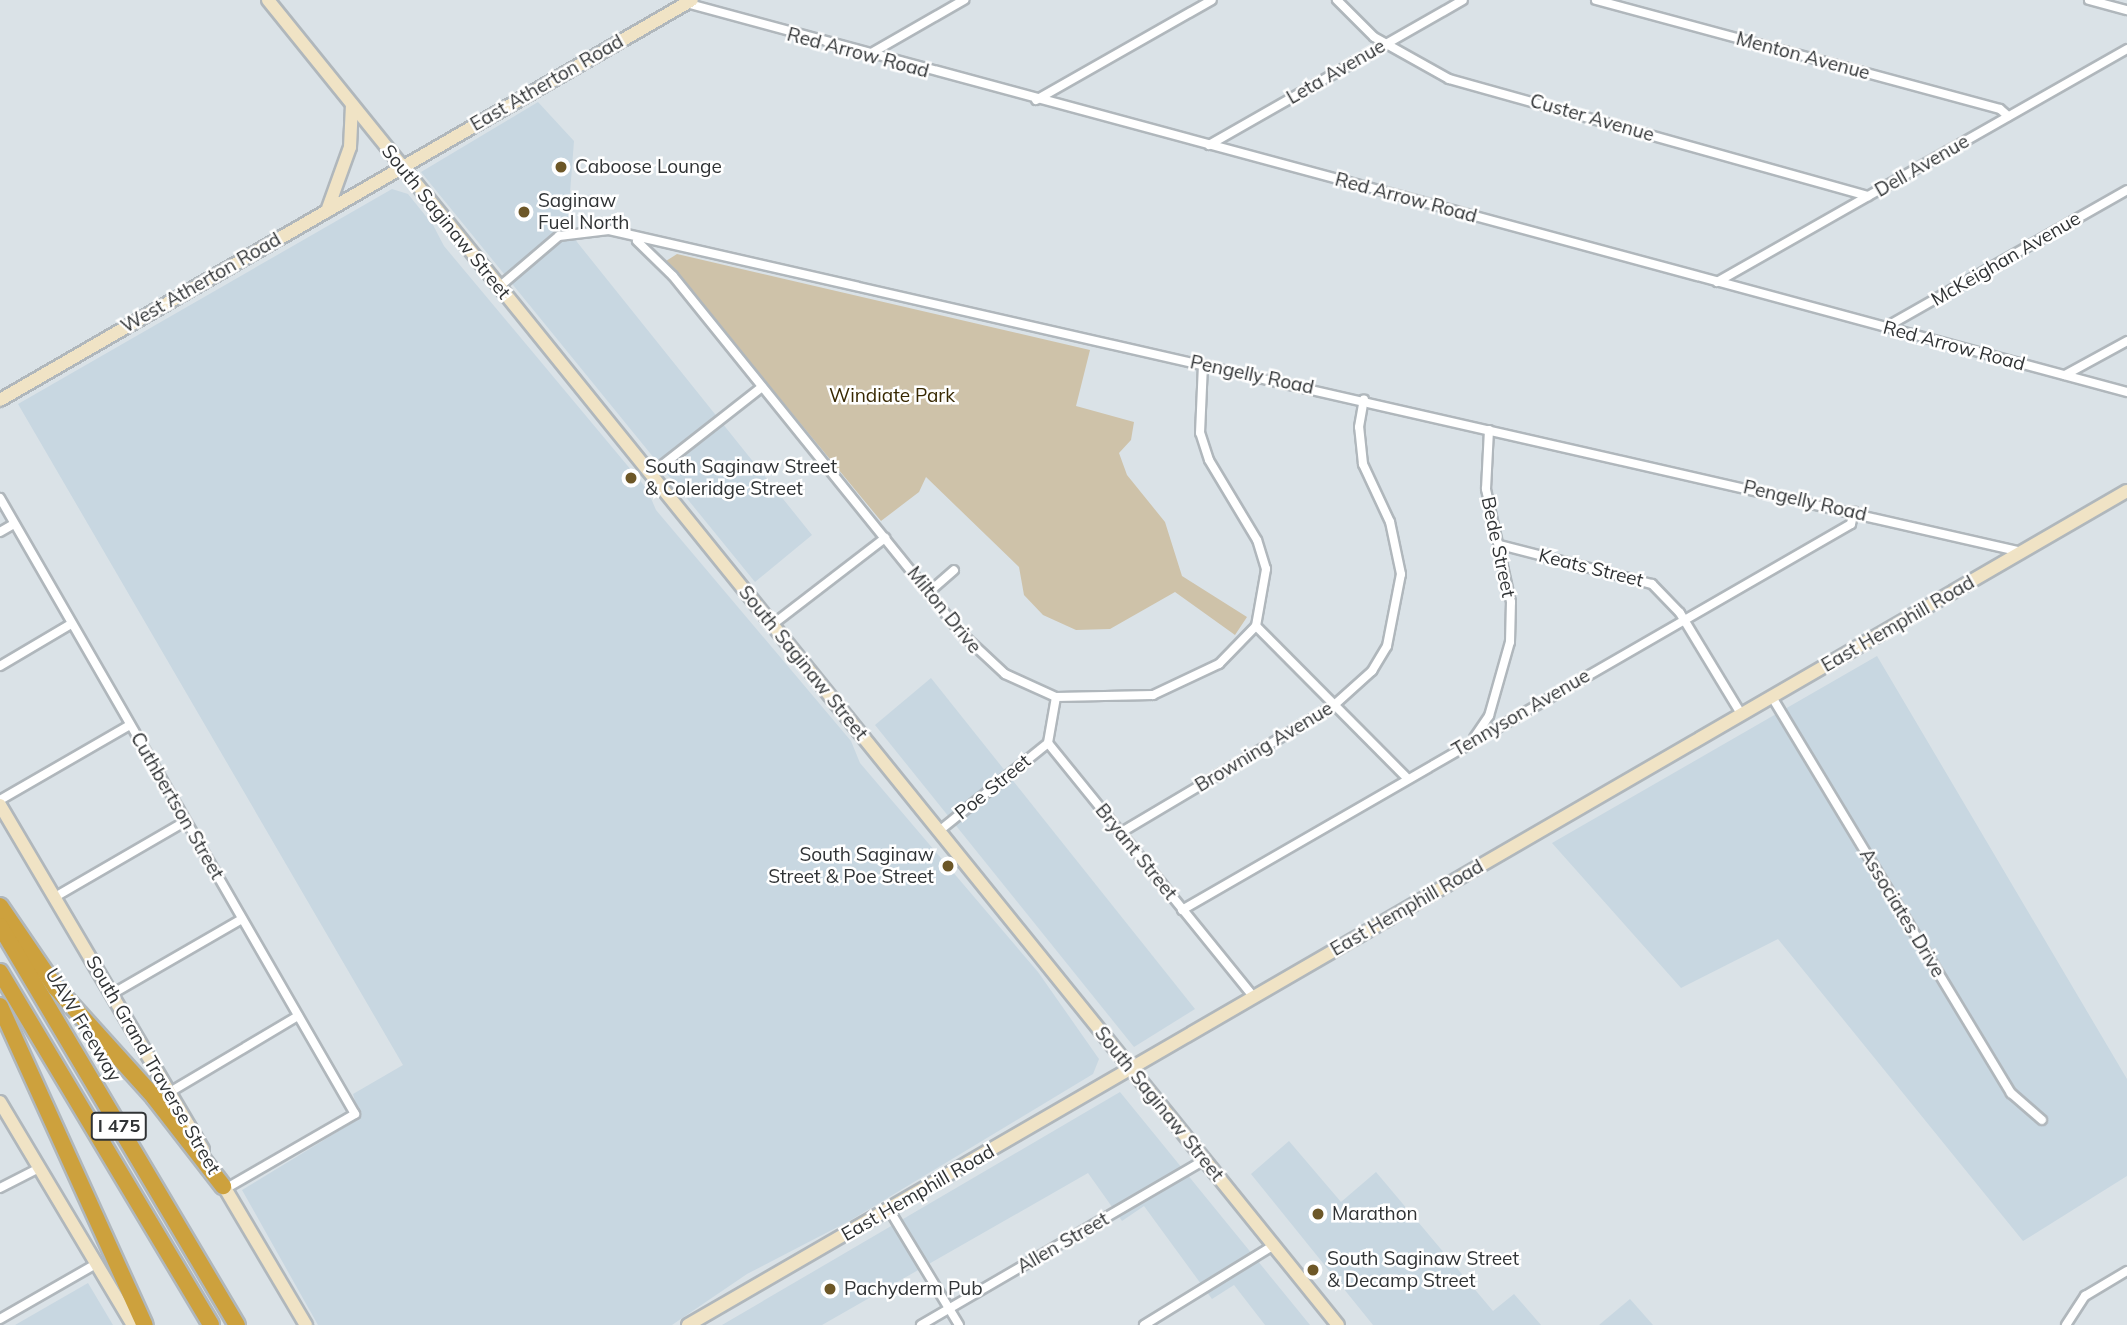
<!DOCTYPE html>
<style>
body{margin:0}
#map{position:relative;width:2127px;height:1325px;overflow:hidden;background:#dae2e7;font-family:Mulish,sans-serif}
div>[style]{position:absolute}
.built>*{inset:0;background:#c8d7e1}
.green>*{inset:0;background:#cec2a9}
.roads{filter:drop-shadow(2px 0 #b0b7bc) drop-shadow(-2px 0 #b0b7bc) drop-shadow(0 2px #b0b7bc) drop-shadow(0 -2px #b0b7bc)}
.street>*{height:8px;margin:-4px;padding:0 4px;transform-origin:4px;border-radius:4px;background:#fff}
.secondary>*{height:12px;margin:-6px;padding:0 6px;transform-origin:6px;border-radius:6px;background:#f0e3c5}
.highway>*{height:16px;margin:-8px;padding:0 8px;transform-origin:8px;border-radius:8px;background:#cda13d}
.dots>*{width:19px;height:19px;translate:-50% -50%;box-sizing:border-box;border:4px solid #fff;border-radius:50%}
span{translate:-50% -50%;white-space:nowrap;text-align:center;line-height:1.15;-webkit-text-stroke:5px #fff;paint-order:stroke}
.shield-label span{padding:2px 5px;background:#fff;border:2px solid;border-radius:5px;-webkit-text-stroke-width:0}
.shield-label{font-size:18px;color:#303335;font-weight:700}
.street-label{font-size:19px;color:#303335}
.poi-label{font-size:19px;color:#303335}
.left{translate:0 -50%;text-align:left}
.right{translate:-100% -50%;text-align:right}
.park-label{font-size:19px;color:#372802}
</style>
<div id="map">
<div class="built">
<div style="clip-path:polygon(538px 102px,574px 141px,568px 219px,577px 242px,812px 535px,755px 582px,421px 172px)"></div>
<div style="clip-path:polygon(392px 189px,408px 194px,433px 225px,444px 246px,647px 489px,656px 510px,851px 741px,860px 763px,1038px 972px,1099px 1059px,1093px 1074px,851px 1220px,747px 1274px,672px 1325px,318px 1325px,242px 1190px,360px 1118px,353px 1094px,403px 1065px,18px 404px)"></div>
<div style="clip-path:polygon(1877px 656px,2127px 1079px,2127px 1176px,2023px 1241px,1778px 939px,1681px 988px,1552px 843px)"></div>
<div style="clip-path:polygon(931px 678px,1195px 1009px,1134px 1047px,875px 725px)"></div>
<div style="clip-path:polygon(1120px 1092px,1310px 1325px,1265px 1325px,1234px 1285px,1212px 1299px,1144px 1206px,1122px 1221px,1088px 1173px,822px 1325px,722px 1325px)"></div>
<div style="clip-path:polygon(1289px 1141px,1341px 1202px,1376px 1172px,1493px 1311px,1514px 1294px,1541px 1325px,1373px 1325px,1251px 1174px)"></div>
<div style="clip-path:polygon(88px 1283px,113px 1325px,15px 1325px)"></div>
<div style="clip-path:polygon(1630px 1299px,1653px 1325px,1599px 1325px)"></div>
</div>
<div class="green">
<div style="clip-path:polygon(677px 254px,1090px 350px,1076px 406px,1134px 422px,1131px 440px,1119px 453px,1127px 475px,1165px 522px,1182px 576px,1247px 617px,1235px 635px,1175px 592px,1110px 629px,1076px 630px,1043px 615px,1024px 595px,1019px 567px,926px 477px,919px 492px,881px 521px,666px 261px)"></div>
</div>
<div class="roads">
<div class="street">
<div style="left:1337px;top:0;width:52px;rotate:45deg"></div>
<div style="left:1374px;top:37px;width:86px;rotate:29.2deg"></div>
<div style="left:1449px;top:79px;width:435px;rotate:15.6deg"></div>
<div style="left:1596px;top:0;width:418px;rotate:15.1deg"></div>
<div style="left:2000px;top:109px;width:11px;rotate:41deg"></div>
<div style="left:2089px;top:0;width:39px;rotate:15deg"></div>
<div style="left:686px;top:3px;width:1493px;rotate:15.11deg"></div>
<div style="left:868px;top:55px;width:111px;rotate:-29.8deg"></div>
<div style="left:1036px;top:100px;width:202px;rotate:-29.6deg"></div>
<div style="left:1209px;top:145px;width:292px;rotate:-29.7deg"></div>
<div style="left:637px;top:241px;width:50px;rotate:44.2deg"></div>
<div style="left:673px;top:276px;width:459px;rotate:51.1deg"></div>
<div style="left:961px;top:633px;width:60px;rotate:43deg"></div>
<div style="left:1005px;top:674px;width:56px;rotate:24.3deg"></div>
<div style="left:1056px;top:697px;width:97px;rotate:-1.2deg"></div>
<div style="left:1153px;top:695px;width:73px;rotate:-25.2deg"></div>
<div style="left:1219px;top:664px;width:53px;rotate:-45.8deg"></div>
<div style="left:1256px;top:626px;width:58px;rotate:-80deg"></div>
<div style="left:1266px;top:569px;width:30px;rotate:-107deg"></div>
<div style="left:1257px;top:540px;width:93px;rotate:-121deg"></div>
<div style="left:1209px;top:460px;width:28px;rotate:-108deg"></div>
<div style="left:1200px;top:433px;width:68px;rotate:-87.5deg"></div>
<div style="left:1717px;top:282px;width:472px;rotate:-29.6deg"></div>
<div style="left:499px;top:287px;width:79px;rotate:-40.4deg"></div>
<div style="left:559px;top:236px;width:50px;rotate:-6.8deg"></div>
<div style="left:609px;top:230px;width:1449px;rotate:12.84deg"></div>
<div style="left:1886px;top:327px;width:277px;rotate:-29.6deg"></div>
<div style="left:2065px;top:375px;width:71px;rotate:-28.7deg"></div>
<div style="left:651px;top:474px;width:141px;rotate:-38.1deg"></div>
<div style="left:0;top:498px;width:711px;rotate:60.05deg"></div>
<div style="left:355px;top:1114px;width:150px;rotate:150deg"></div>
<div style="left:0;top:532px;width:16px;rotate:-30deg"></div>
<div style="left:1500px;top:545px;width:157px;rotate:14.4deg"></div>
<div style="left:1652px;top:584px;width:40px;rotate:46deg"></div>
<div style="left:1680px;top:613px;width:116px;rotate:58.8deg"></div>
<div style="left:929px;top:592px;width:33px;rotate:-41deg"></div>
<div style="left:772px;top:625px;width:143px;rotate:-37.6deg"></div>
<div style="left:1256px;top:626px;width:214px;rotate:45.2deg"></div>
<div style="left:0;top:666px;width:82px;rotate:-30.6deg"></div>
<div style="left:1056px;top:697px;width:47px;rotate:99.9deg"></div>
<div style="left:1048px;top:743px;width:327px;rotate:51deg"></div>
<div style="left:1772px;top:697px;width:463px;rotate:58.9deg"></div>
<div style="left:2011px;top:1093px;width:41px;rotate:41.1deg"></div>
<div style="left:1474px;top:738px;width:27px;rotate:-56deg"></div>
<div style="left:1489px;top:716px;width:77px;rotate:-74.2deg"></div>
<div style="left:1510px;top:642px;width:40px;rotate:-88.6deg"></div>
<div style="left:1511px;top:602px;width:116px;rotate:-102.5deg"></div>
<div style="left:1486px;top:489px;width:59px;rotate:-87.1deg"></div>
<div style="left:0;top:800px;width:150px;rotate:-30deg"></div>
<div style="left:939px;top:831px;width:140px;rotate:-38.9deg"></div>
<div style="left:1120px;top:833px;width:247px;rotate:-30.7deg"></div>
<div style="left:1332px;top:707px;width:54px;rotate:-42deg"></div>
<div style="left:1372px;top:671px;width:29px;rotate:-59deg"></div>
<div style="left:1387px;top:646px;width:73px;rotate:-79deg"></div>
<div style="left:1401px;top:574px;width:53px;rotate:-101.9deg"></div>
<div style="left:1390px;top:522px;width:64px;rotate:-115deg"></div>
<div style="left:1363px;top:464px;width:37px;rotate:-96deg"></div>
<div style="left:1359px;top:427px;width:28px;rotate:-80deg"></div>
<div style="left:55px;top:897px;width:151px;rotate:-30.1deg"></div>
<div style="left:1182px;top:910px;width:772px;rotate:-29.98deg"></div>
<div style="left:1851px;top:524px;width:13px;rotate:-77deg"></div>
<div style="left:112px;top:994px;width:150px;rotate:-30deg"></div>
<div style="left:170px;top:1092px;width:149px;rotate:-30.7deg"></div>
<div style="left:0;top:1188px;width:44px;rotate:-27.1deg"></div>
<div style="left:890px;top:1211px;width:133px;rotate:58.8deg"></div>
<div style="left:0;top:1319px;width:111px;rotate:-29.8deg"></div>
<div style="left:921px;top:1325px;width:328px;rotate:-30.2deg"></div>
<div style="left:1144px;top:1325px;width:153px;rotate:-31.6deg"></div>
<div style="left:2066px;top:1325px;width:35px;rotate:-57deg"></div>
<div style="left:2085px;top:1296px;width:49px;rotate:-30.8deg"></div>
</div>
<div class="secondary">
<div style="left:268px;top:0;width:1703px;rotate:51.08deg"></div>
<div style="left:327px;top:211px;width:68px;rotate:-70.2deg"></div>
<div style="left:350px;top:147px;width:42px;rotate:-87.3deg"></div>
<div style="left:0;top:400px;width:799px;rotate:-30.03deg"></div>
<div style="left:0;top:805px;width:400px;rotate:59.5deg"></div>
<div style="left:0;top:1102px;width:260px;rotate:59.2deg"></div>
<div style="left:219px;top:1178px;width:171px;rotate:59.4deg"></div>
<div style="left:688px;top:1325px;width:1663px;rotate:-30.1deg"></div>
</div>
<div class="highway">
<div style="left:0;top:906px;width:99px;rotate:55.7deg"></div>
<div style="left:56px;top:988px;width:147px;rotate:48deg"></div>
<div style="left:154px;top:1097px;width:113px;rotate:52.2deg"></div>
<div style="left:0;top:926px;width:464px;rotate:59.3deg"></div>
<div style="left:0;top:972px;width:411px;rotate:59.1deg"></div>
<div style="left:0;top:1006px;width:350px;rotate:65.6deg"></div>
</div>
</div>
<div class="dots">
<div style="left:561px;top:167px;background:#6d5727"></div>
<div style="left:524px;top:212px;background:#6d5727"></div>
<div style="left:631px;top:478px;background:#6d5727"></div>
<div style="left:948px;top:866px;background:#6d5727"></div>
<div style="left:1318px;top:1214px;background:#6d5727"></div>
<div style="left:1313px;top:1270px;background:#6d5727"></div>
<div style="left:830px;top:1289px;background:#6d5727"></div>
</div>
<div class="shield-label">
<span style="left:119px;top:1126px">I 475</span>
</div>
<div class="street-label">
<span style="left:858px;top:53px;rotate:15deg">Red Arrow Road</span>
<span style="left:1803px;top:56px;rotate:15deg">Menton Avenue</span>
<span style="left:1336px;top:72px;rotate:-30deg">Leta Avenue</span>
<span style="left:547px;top:83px;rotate:-30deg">East Atherton Road</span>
<span style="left:1592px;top:118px;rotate:16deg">Custer Avenue</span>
<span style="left:1922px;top:166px;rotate:-30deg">Dell Avenue</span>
<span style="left:1406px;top:198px;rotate:15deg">Red Arrow Road</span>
<span style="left:446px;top:222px;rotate:51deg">South Saginaw Street</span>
<span style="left:2006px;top:259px;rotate:-30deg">McKeighan Avenue</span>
<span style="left:201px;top:283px;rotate:-30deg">West Atherton Road</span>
<span style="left:1954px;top:346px;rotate:15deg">Red Arrow Road</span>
<span style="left:1252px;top:375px;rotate:12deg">Pengelly Road</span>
<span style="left:1805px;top:501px;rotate:13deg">Pengelly Road</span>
<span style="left:1498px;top:547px;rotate:78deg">Bede Street</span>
<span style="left:1591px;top:568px;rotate:14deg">Keats Street</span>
<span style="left:944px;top:610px;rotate:51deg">Milton Drive</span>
<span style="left:1898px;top:624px;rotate:-30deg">East Hemphill Road</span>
<span style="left:803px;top:663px;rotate:51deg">South Saginaw Street</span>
<span style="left:1521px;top:713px;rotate:-30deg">Tennyson Avenue</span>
<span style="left:1264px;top:747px;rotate:-31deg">Browning Avenue</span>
<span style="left:993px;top:787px;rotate:-39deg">Poe Street</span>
<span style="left:177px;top:806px;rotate:60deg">Cuthbertson Street</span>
<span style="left:1136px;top:852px;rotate:51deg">Bryant Street</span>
<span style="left:1407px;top:908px;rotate:-30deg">East Hemphill Road</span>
<span style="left:1902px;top:913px;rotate:59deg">Associates Drive</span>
<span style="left:83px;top:1025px;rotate:59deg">UAW Freeway</span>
<span style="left:153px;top:1065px;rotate:60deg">South Grand Traverse Street</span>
<span style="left:1159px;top:1104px;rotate:51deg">South Saginaw Street</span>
<span style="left:918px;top:1193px;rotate:-30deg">East Hemphill Road</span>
<span style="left:1063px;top:1243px;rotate:-30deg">Allen Street</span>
</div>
<div class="poi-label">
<span class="left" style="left:575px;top:167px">Caboose Lounge</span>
<span class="left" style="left:538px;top:212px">Saginaw<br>Fuel North</span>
<span class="left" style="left:645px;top:478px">South Saginaw Street<br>&amp; Coleridge Street</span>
<span class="right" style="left:934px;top:866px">South Saginaw<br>Street &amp; Poe Street</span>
<span class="left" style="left:1332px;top:1214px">Marathon</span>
<span class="left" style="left:1327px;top:1270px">South Saginaw Street<br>&amp; Decamp Street</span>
<span class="left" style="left:844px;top:1289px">Pachyderm Pub</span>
</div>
<div class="park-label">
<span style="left:892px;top:396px">Windiate Park</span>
</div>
</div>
